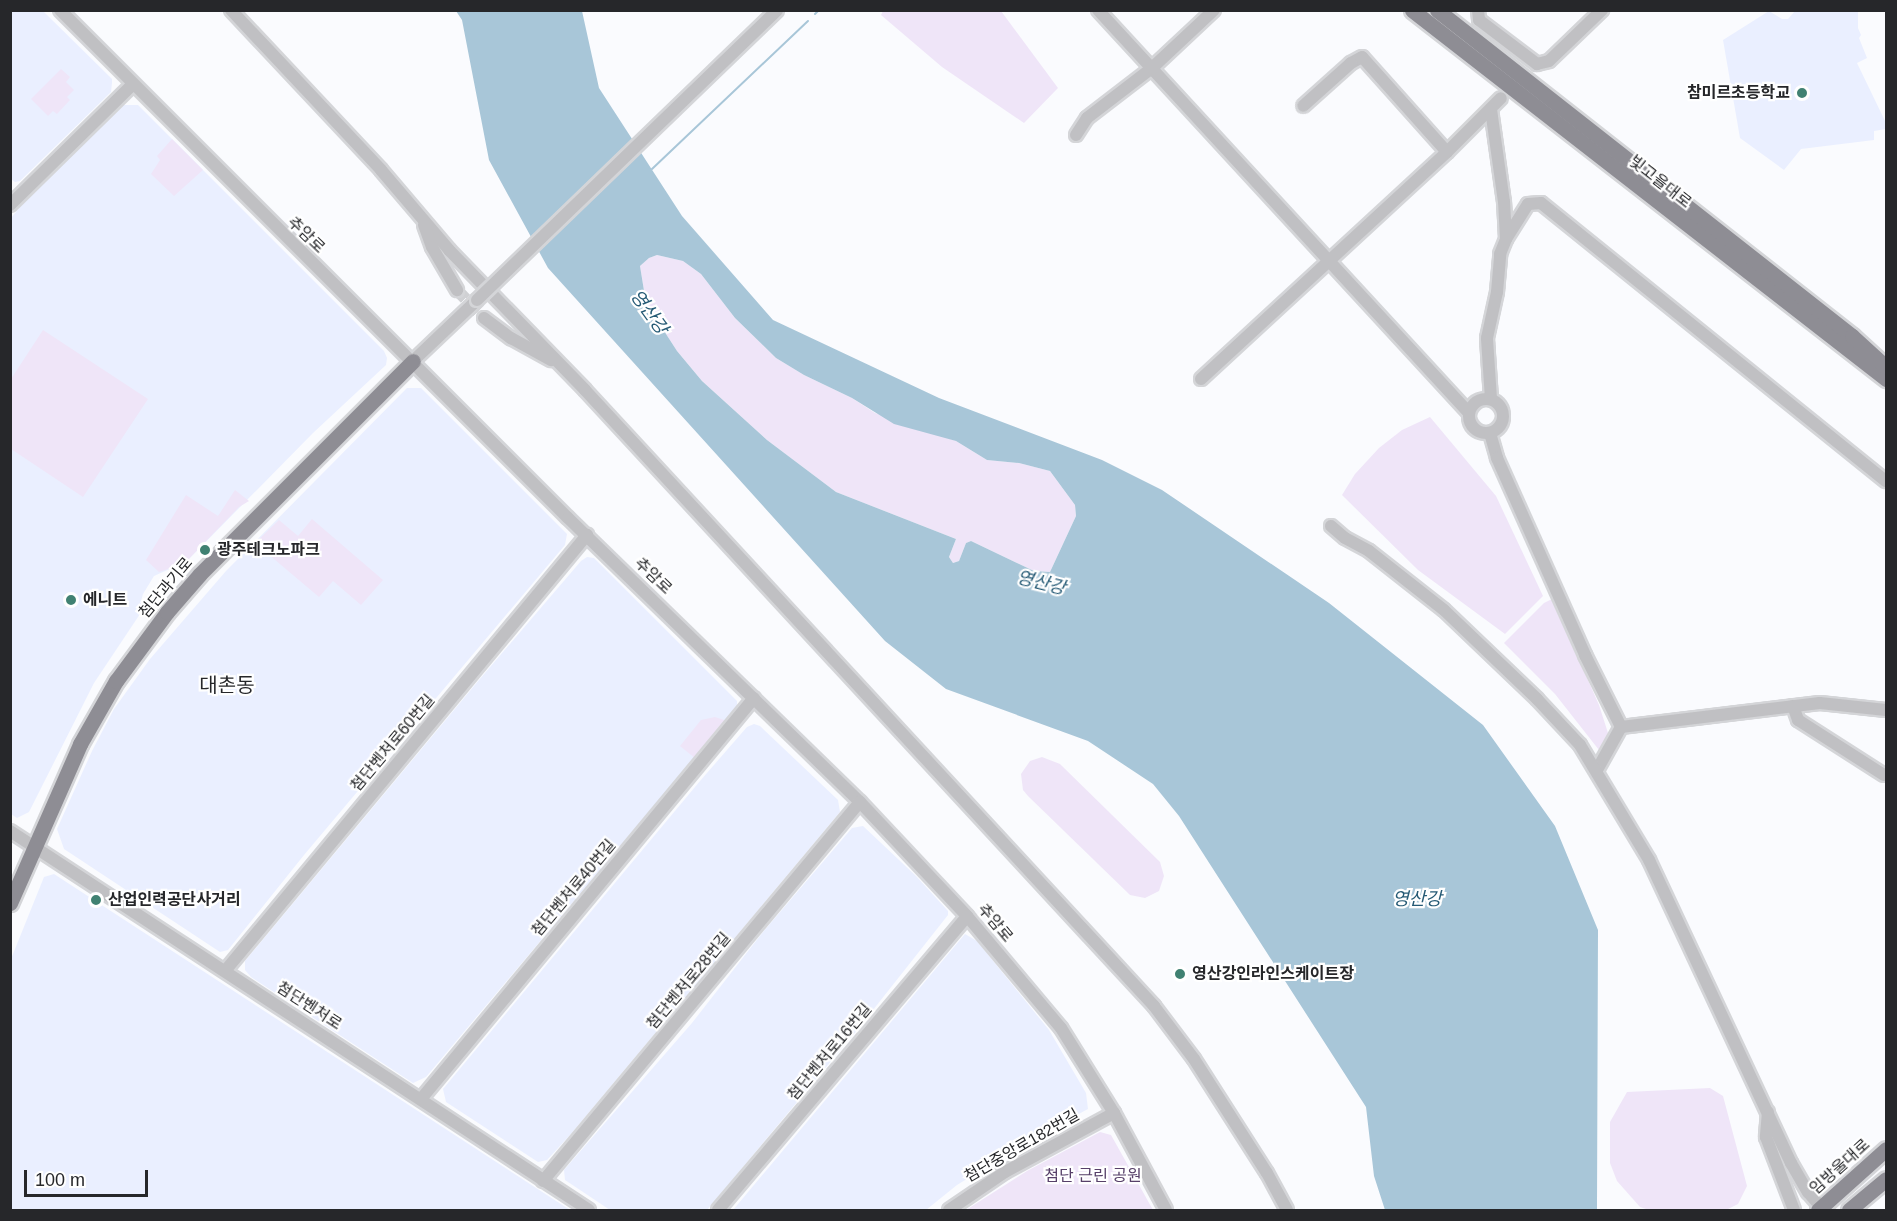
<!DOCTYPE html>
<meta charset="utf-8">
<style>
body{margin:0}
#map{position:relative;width:1897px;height:1221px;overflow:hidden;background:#fafbfe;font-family:Helvetica,"Noto Sans KR",sans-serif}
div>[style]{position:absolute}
.built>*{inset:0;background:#eaefff}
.green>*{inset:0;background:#efe5f8}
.water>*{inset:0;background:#a8c6d8}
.stream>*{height:2px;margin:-1px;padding:0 1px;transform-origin:1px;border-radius:1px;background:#a8c6d8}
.minor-tunnel>*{height:12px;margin-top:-6px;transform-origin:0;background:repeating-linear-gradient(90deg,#d0d1d4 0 12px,transparent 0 18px)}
.roads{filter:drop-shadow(2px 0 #d4d5d8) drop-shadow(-2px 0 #d4d5d8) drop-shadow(0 2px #d4d5d8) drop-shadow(0 -2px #d4d5d8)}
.minor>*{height:12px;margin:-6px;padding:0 6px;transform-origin:6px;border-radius:6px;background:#c0c0c3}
.minor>.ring{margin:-6px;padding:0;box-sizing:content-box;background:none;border:12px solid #c0c0c3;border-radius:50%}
.major>*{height:15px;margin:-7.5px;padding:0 7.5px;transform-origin:7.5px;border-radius:7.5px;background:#8e8d94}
.bridges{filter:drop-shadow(2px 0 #d4d5d8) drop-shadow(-2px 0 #d4d5d8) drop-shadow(0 2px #d4d5d8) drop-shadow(0 -2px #d4d5d8)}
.minor-bridge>*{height:12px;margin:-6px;padding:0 6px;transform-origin:6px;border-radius:6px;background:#c0c0c3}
.dots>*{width:16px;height:16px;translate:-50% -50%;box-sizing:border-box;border:3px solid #fff;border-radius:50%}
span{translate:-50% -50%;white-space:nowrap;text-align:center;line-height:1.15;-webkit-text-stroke:4.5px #fff;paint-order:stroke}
.poi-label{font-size:16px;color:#26272a;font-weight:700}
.right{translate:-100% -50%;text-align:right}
.left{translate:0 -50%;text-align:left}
.street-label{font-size:16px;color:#26272a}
.park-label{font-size:16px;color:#574069}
.water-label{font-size:18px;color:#255a75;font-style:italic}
.quarter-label{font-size:20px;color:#26272a}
.frame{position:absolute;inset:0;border:12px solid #26272a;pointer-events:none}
.scale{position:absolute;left:24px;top:1170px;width:124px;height:27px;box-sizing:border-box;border:3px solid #26272a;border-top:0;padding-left:8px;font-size:18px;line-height:21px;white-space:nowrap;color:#26272a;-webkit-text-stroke:4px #fff;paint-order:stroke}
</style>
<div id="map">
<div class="built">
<div style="clip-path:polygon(10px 11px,43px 11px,112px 79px,112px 83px,111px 92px,20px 181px,15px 182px,10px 178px)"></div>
<div style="clip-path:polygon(1769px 11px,1782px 19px,1788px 19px,1795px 11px,1858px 11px,1858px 28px,1861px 35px,1859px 38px,1867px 58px,1857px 63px,1886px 123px,1886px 129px,1874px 131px,1874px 140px,1801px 149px,1784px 170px,1740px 138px,1723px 40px)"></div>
<div style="clip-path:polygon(124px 105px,138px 105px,384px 351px,387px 358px,386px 365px,313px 433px,180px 568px,174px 567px,154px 576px,143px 594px,141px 601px,144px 608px,94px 683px,29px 812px,17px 818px,11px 814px,11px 218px,30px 195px)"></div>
<div style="clip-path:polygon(407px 388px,421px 388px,567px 534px,565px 545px,304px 855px,228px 950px,220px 952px,64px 849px,57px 829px,92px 751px,114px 709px,150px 659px,226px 571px)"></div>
<div style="clip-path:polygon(587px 557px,594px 558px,737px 701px,737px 707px,426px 1077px,413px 1083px,251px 977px,245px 970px,245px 961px,479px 680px,581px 561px)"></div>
<div style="clip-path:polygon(754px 724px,760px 726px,838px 800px,840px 812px,570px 1135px,547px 1160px,538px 1162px,446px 1102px,443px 1089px,700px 781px,747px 727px)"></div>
<div style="clip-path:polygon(863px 826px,916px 876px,948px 911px,948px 915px,858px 1029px,707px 1210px,610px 1210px,565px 1180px,564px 1170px,692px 1023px,763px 932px,852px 828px)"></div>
<div style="clip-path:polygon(54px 874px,570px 1210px,11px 1210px,11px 959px,44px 877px)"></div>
<div style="clip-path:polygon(965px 934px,977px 941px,1049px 1030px,1086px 1093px,1088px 1109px,1030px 1140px,957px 1185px,926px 1210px,733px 1210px)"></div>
</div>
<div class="green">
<div style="clip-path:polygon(883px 11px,1001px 11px,1058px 88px,1024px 123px,942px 67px,881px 15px)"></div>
<div style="clip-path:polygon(61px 69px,70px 77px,66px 82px,74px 90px,67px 97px,70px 100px,57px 114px,53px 111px,48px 116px,31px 99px)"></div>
<div style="clip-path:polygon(172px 139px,203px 170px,174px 196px,151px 174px,160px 160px,157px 156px)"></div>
<div style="clip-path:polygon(657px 255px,683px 261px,701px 274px,735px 318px,776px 358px,804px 375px,852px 398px,875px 413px,956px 441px,987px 460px,1019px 463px,1050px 471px,1075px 505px,1076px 516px,1050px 572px,1034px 571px,971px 541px,966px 543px,959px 561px,953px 563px,949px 557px,956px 539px,836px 492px,767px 440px,702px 381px,677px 351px,646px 303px,640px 266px,649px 258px)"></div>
<div style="clip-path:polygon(43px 330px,148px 399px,83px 497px,11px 449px,11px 379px)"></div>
<div style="clip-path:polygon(1430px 417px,1496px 496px,1543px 596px,1505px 634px,1418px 570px,1342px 495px,1355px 474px,1379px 448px,1402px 430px)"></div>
<div style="clip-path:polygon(235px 490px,249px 501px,239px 507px,180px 568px,174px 567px,159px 572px,146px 560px,186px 495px,218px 516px)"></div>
<div style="clip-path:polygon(312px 519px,383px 580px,361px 605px,333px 581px,319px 597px,255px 543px,279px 520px,298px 536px)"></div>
<div style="clip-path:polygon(1552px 599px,1599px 705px,1608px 733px,1608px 744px,1599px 750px,1555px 694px,1504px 643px,1544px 603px)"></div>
<div style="clip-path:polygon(715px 717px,727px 721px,696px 759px,680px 746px,701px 720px)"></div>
<div style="clip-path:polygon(1042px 757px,1060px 764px,1160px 862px,1164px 876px,1159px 891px,1145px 898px,1130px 895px,1028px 796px,1023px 790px,1021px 774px,1030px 761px)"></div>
<div style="clip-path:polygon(1710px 1088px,1723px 1096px,1747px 1186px,1738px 1204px,1726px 1210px,1649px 1210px,1640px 1207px,1617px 1181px,1610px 1163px,1610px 1122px,1627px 1092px)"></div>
<div style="clip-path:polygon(1100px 1132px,1111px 1135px,1153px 1210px,966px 1210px,1027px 1171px)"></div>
</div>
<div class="water">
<div style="clip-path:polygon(evenodd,456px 11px,582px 11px,599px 88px,682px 216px,773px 320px,939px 398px,1102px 460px,1162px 490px,1329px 603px,1483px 725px,1555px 826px,1598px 930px,1597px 1210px,1385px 1210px,1374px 1176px,1366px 1107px,1179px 816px,1153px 784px,1088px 741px,946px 689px,885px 641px,548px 268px,489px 160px,462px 20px,456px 11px,657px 255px,683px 261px,701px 274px,735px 318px,776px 358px,804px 375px,852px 398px,894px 424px,956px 441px,987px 460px,1019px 463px,1050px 471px,1075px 505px,1076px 516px,1050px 572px,1034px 571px,971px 541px,966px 543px,959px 561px,953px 563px,949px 557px,956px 539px,836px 492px,767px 440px,702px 381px,677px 351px,646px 303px,640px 266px,649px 258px,657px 255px)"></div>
</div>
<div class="stream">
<div style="left:815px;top:14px;width:6px;rotate:-45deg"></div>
<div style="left:652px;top:169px;width:215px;rotate:-43.5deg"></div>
</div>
<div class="minor-tunnel">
<div style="left:457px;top:290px;width:39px;rotate:46deg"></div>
</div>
<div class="roads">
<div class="minor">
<div style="left:60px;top:10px;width:718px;rotate:45deg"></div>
<div style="left:568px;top:518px;width:407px;rotate:44.2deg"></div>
<div style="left:860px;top:802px;width:156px;rotate:46.8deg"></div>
<div style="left:967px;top:916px;width:146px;rotate:50deg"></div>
<div style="left:1061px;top:1028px;width:100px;rotate:58.1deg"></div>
<div style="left:1114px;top:1113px;width:110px;rotate:61.8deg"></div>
<div style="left:231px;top:10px;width:219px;rotate:46.8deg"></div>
<div style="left:381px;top:170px;width:105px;rotate:49.6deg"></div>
<div style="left:449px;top:250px;width:195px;rotate:45.8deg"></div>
<div style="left:585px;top:390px;width:839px;rotate:47.27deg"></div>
<div style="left:1154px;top:1006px;width:66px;rotate:53deg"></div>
<div style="left:1194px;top:1059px;width:135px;rotate:57.4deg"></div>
<div style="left:1267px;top:1173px;width:42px;rotate:61.6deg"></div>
<div style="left:1098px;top:10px;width:548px;rotate:47.37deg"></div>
<div style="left:1478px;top:10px;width:10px;rotate:84deg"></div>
<div style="left:1479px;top:20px;width:73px;rotate:37.2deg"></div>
<div style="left:1537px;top:64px;width:12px;rotate:-14deg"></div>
<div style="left:1549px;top:61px;width:74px;rotate:-43.9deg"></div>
<div style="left:1076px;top:135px;width:20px;rotate:-57deg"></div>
<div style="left:1087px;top:118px;width:82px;rotate:-37.6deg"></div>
<div style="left:1152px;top:68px;width:85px;rotate:-43.1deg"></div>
<div style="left:1447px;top:152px;width:76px;rotate:-45deg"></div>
<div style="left:10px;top:205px;width:171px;rotate:-44.5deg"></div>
<div style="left:424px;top:225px;width:23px;rotate:70deg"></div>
<div style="left:432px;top:247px;width:50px;rotate:59.8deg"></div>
<div style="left:1506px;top:239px;width:41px;rotate:-57.8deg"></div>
<div style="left:1528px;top:204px;width:13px;rotate:-4deg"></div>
<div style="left:1541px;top:203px;width:443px;rotate:38.9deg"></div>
<div style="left:484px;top:318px;width:34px;rotate:37deg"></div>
<div style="left:511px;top:338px;width:46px;rotate:28.8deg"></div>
<div style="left:413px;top:361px;width:88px;rotate:-43.6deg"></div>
<div style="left:1201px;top:379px;width:335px;rotate:-42.7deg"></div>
<div style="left:1447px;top:152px;width:127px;rotate:-131.8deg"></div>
<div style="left:1362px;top:57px;width:13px;rotate:151deg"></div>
<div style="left:1351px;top:63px;width:64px;rotate:138.1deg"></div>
<div class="ring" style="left:1469px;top:399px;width:22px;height:22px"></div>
<div style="left:1491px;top:399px;width:61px;rotate:-93.8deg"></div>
<div style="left:1487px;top:338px;width:47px;rotate:-77.7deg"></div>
<div style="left:1497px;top:292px;width:38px;rotate:-85deg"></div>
<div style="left:1500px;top:254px;width:16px;rotate:-68deg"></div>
<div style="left:1506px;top:239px;width:37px;rotate:-93deg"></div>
<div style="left:1504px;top:202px;width:94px;rotate:-98deg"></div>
<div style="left:1490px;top:433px;width:26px;rotate:74deg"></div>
<div style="left:1497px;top:458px;width:216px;rotate:65.9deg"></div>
<div style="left:1585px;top:655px;width:80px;rotate:63.4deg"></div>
<div style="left:1621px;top:727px;width:49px;rotate:119.2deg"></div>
<div style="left:1331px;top:526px;width:18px;rotate:41deg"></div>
<div style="left:1345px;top:538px;width:27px;rotate:28deg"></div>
<div style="left:1369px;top:551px;width:95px;rotate:38.2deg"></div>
<div style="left:1444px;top:610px;width:129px;rotate:43.7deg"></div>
<div style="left:1537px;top:699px;width:63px;rotate:46.9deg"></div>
<div style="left:1580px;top:745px;width:134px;rotate:59deg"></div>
<div style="left:1649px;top:860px;width:335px;rotate:64.9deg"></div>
<div style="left:1791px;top:1163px;width:34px;rotate:60deg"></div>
<div style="left:1808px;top:1192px;width:20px;rotate:49deg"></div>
<div style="left:1793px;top:706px;width:15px;rotate:70deg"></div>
<div style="left:1798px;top:720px;width:102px;rotate:32.6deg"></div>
<div style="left:1621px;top:727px;width:200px;rotate:-6.9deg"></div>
<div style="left:1820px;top:703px;width:66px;rotate:6.1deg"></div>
<div style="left:10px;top:831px;width:692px;rotate:33.21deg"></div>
<div style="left:225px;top:971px;width:567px;rotate:-50.3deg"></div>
<div style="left:421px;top:1099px;width:521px;rotate:-50.29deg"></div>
<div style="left:1768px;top:1112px;width:25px;rotate:95deg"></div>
<div style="left:1766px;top:1137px;width:78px;rotate:69deg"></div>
<div style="left:543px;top:1181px;width:494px;rotate:-50.1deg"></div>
<div style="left:718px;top:1210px;width:385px;rotate:-49.7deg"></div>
<div style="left:949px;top:1210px;width:68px;rotate:-34.2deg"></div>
<div style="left:1005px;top:1172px;width:124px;rotate:-28.4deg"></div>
</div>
<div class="major">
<div style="left:1412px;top:10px;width:601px;rotate:37.9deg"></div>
<div style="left:1437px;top:10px;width:528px;rotate:38.15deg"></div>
<div style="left:1852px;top:336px;width:46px;rotate:42.4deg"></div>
<div style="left:10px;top:903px;width:174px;rotate:-66.2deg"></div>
<div style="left:80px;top:744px;width:73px;rotate:-60.3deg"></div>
<div style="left:116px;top:681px;width:86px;rotate:-53.5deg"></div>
<div style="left:167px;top:612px;width:50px;rotate:-49deg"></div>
<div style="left:200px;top:574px;width:301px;rotate:-45deg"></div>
<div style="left:1818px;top:1210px;width:91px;rotate:-41.9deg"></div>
<div style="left:1849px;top:1210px;width:48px;rotate:-40deg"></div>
</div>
</div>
<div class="bridges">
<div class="minor-bridge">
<div style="left:477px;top:300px;width:417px;rotate:-44deg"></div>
</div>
</div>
<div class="dots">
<div style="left:1802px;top:93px;background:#408172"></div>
<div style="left:205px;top:550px;background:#408172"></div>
<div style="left:71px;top:600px;background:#408172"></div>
<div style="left:96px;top:900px;background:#408172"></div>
<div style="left:1180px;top:974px;background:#408172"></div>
</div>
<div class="poi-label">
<span class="right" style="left:1790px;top:93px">참미르초등학교</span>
<span class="left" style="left:217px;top:550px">광주테크노파크</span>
<span class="left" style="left:83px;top:600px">에니트</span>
<span class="left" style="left:108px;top:900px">산업인력공단사거리</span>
<span class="left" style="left:1192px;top:974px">영산강인라인스케이트장</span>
</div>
<div class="street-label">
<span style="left:1660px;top:182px;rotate:38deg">빛고을대로</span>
<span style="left:306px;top:235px;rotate:44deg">추암로</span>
<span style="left:653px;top:576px;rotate:44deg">추암로</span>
<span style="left:166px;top:588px;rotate:-50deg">첨단과기로</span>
<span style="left:393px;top:743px;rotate:-50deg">첨단벤처로60번길</span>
<span style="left:574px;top:888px;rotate:-50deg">첨단벤처로40번길</span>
<span style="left:995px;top:923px;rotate:50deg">추암로</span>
<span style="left:689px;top:981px;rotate:-50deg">첨단벤처로28번길</span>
<span style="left:309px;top:1006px;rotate:33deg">첨단벤처로</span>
<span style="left:830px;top:1052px;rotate:-50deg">첨단벤처로16번길</span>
<span style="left:1022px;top:1146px;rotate:-30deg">첨단중앙로182번길</span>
<span style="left:1840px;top:1167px;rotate:-42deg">임방울대로</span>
</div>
<div class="park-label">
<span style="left:1093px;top:1176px">첨단 근린 공원</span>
</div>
<div class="water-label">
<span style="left:649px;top:312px;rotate:54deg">영산강</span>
<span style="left:1041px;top:583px;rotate:14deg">영산강</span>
<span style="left:1417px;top:899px">영산강</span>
</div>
<div class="quarter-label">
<span style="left:227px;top:685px">대촌동</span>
</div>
<div class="frame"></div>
<div class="scale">100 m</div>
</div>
